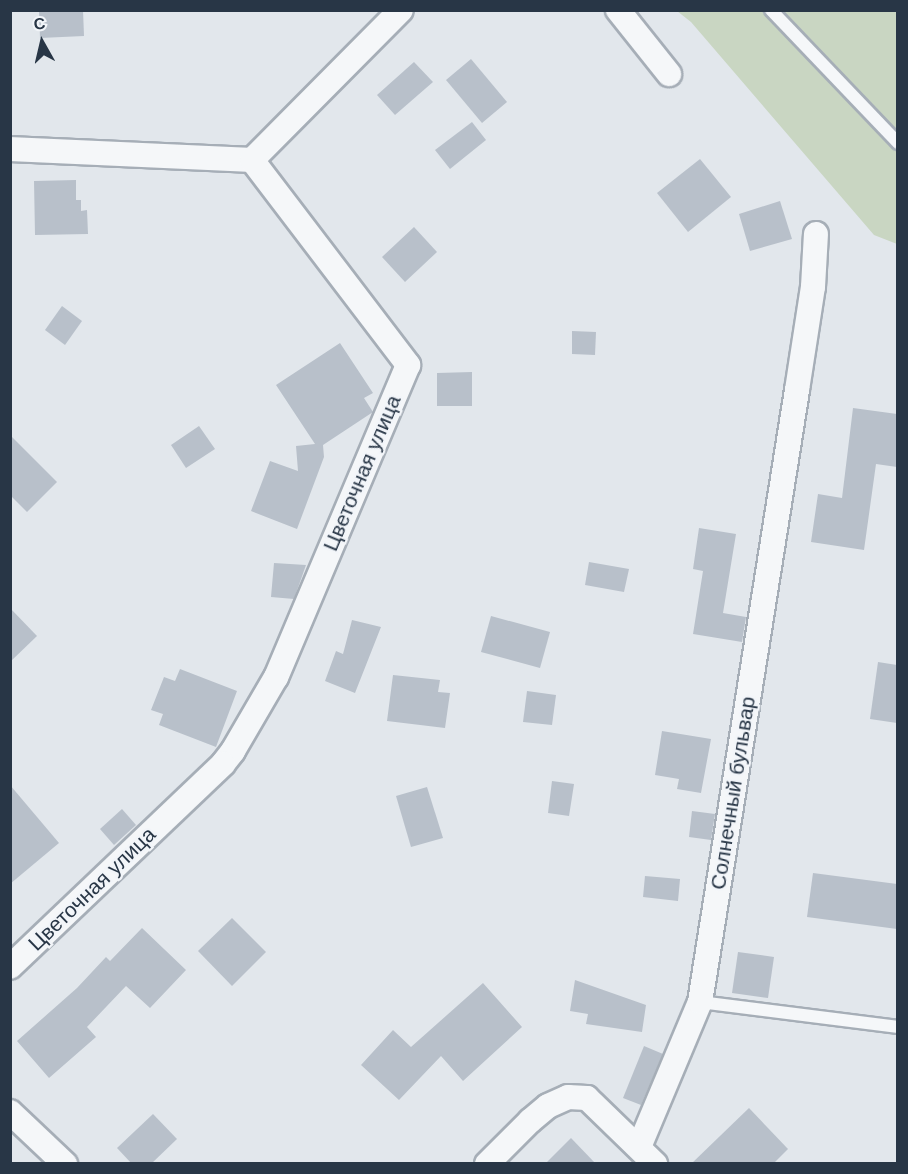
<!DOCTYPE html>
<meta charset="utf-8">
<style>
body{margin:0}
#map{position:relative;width:908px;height:1174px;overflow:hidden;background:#e2e7ec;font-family:"DM Sans",sans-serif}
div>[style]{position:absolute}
.green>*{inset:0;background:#c9d6c2}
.building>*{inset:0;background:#b8c0ca}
.roads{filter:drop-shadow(2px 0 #a6aeb7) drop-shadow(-2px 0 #a6aeb7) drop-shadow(0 2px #a6aeb7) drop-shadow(0 -2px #a6aeb7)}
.service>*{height:12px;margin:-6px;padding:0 6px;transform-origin:6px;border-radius:6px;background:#f5f7f9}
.minor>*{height:24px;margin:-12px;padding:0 12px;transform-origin:12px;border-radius:12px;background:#f5f7f9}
span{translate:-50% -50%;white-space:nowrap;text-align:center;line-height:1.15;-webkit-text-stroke:4.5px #f2f5f9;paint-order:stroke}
.street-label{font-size:21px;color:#283646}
.frame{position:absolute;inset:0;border:12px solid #283646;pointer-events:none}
.north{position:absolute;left:12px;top:12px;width:60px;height:60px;-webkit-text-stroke:4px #f2f5f9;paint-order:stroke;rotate:352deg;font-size:16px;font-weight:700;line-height:24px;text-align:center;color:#283646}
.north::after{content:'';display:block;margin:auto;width:21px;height:27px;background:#283646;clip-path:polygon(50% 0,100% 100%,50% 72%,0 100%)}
</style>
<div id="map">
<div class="green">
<div style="clip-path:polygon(677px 11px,897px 11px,897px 244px,874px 235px,691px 22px)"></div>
</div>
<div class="building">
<div style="clip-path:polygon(39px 10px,83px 10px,84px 36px,40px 38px)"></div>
<div style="clip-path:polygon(471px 59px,507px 102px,482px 123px,446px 80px)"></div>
<div style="clip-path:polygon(414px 62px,433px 82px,395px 115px,377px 95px)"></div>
<div style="clip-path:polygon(472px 122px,486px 140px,450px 169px,435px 150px)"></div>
<div style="clip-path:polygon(700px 159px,731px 197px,688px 232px,657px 193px)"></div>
<div style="clip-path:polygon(76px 180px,76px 200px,81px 200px,81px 211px,87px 210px,88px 234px,35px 235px,34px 181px)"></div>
<div style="clip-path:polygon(780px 201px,792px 239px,750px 251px,739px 214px)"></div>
<div style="clip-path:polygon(414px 227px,437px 252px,405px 282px,382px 257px)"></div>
<div style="clip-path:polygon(62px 306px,82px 321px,65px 345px,45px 330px)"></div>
<div style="clip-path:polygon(572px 331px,596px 332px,595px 355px,572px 354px)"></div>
<div style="clip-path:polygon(340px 343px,373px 393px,364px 398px,373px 412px,323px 445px,324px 457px,297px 529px,251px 511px,270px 461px,298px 471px,296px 446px,315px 444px,276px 385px)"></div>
<div style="clip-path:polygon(472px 372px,472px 406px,437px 406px,437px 373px)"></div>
<div style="clip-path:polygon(853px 408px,897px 414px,897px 467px,876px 464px,864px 550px,811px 542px,818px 494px,842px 498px)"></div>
<div style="clip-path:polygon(199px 426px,215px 449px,186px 468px,171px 445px)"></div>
<div style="clip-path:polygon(10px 435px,57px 482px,27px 512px,10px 495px)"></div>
<div style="clip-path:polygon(699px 528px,736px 534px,723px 613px,746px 617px,742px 642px,693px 634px,703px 571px,693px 569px)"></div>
<div style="clip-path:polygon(589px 562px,629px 569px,624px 592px,585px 585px)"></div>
<div style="clip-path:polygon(274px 563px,306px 565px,294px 599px,271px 597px)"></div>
<div style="clip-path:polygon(10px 608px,37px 636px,10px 662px)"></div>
<div style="clip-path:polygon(491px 616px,550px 632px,540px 668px,481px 652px)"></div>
<div style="clip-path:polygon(352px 620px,381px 627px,355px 693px,325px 681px,336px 651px,343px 654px)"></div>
<div style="clip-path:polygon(878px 662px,897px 665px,897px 723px,870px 719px)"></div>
<div style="clip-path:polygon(180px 669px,237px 691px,216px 747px,159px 725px,163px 714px,151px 710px,164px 677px,175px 681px)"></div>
<div style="clip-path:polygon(393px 675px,440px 680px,438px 692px,450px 693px,445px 728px,387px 721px)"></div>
<div style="clip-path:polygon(527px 691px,556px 695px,552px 725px,523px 722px)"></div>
<div style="clip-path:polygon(662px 731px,711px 739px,701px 793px,677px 789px,679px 779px,655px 775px)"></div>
<div style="clip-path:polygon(552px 781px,574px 784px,569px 816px,548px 813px)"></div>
<div style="clip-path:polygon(10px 785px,59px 843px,10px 884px)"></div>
<div style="clip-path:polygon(427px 787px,443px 838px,411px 847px,396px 796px)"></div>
<div style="clip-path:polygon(122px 809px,136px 825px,114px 845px,100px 829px)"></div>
<div style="clip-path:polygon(692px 811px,715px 814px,711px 840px,689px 837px)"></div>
<div style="clip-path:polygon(813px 873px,897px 884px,897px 929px,807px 917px)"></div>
<div style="clip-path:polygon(645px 876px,680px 879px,678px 901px,643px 897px)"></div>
<div style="clip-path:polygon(232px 918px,266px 952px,232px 986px,198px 951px)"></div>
<div style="clip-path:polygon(142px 928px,186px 970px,150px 1008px,126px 986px,87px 1027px,96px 1037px,49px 1078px,17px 1041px,77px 988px,106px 957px,110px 961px)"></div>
<div style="clip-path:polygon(738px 952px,774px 957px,768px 998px,732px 993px)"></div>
<div style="clip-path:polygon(575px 980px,646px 1005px,642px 1032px,586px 1024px,588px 1014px,570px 1011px)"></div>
<div style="clip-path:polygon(483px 983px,522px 1027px,463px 1081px,441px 1056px,399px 1100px,361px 1065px,393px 1030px,411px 1047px)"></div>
<div style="clip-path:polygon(644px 1046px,663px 1054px,641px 1105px,623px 1098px)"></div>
<div style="clip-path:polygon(749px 1108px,788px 1149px,773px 1164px,691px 1164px)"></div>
<div style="clip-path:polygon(153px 1114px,177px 1139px,151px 1164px,132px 1164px,117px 1148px)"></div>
<div style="clip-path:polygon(571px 1138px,596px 1164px,545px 1164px)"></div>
</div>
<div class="roads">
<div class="service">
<div style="left:771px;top:10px;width:184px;rotate:46.3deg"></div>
<div style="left:700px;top:1002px;width:200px;rotate:7.2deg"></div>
</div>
<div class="minor">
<div style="left:618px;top:10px;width:82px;rotate:51.4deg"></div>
<div style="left:10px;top:149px;width:242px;rotate:2.6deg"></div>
<div style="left:252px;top:160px;width:258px;rotate:52.7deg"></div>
<div style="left:408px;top:365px;width:339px;rotate:112.9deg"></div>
<div style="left:276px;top:677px;width:86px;rotate:120.2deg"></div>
<div style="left:233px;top:751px;width:16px;rotate:128deg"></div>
<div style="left:223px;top:764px;width:294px;rotate:136.4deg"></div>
<div style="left:252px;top:160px;width:211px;rotate:-45.2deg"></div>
<div style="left:10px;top:1112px;width:76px;rotate:43.4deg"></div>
<div style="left:639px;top:1147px;width:157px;rotate:-67.2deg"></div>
<div style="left:700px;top:1002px;width:620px;rotate:-80.99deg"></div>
<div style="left:797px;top:390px;width:104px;rotate:-81.2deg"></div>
<div style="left:813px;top:287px;width:53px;rotate:-86.8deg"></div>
<div style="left:487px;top:1164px;width:61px;rotate:-45deg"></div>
<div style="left:530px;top:1121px;width:23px;rotate:-40deg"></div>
<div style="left:548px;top:1106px;width:22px;rotate:-24deg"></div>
<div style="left:568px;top:1097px;width:19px;rotate:3deg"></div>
<div style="left:587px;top:1098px;width:95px;rotate:44.1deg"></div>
</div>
</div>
<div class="street-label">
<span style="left:362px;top:473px;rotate:-67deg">Цветочная улица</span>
<span style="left:733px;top:793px;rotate:-81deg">Солнечный бульвар</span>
<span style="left:92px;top:889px;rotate:-44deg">Цветочная улица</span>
</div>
<div class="frame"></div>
<div class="north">С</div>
</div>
